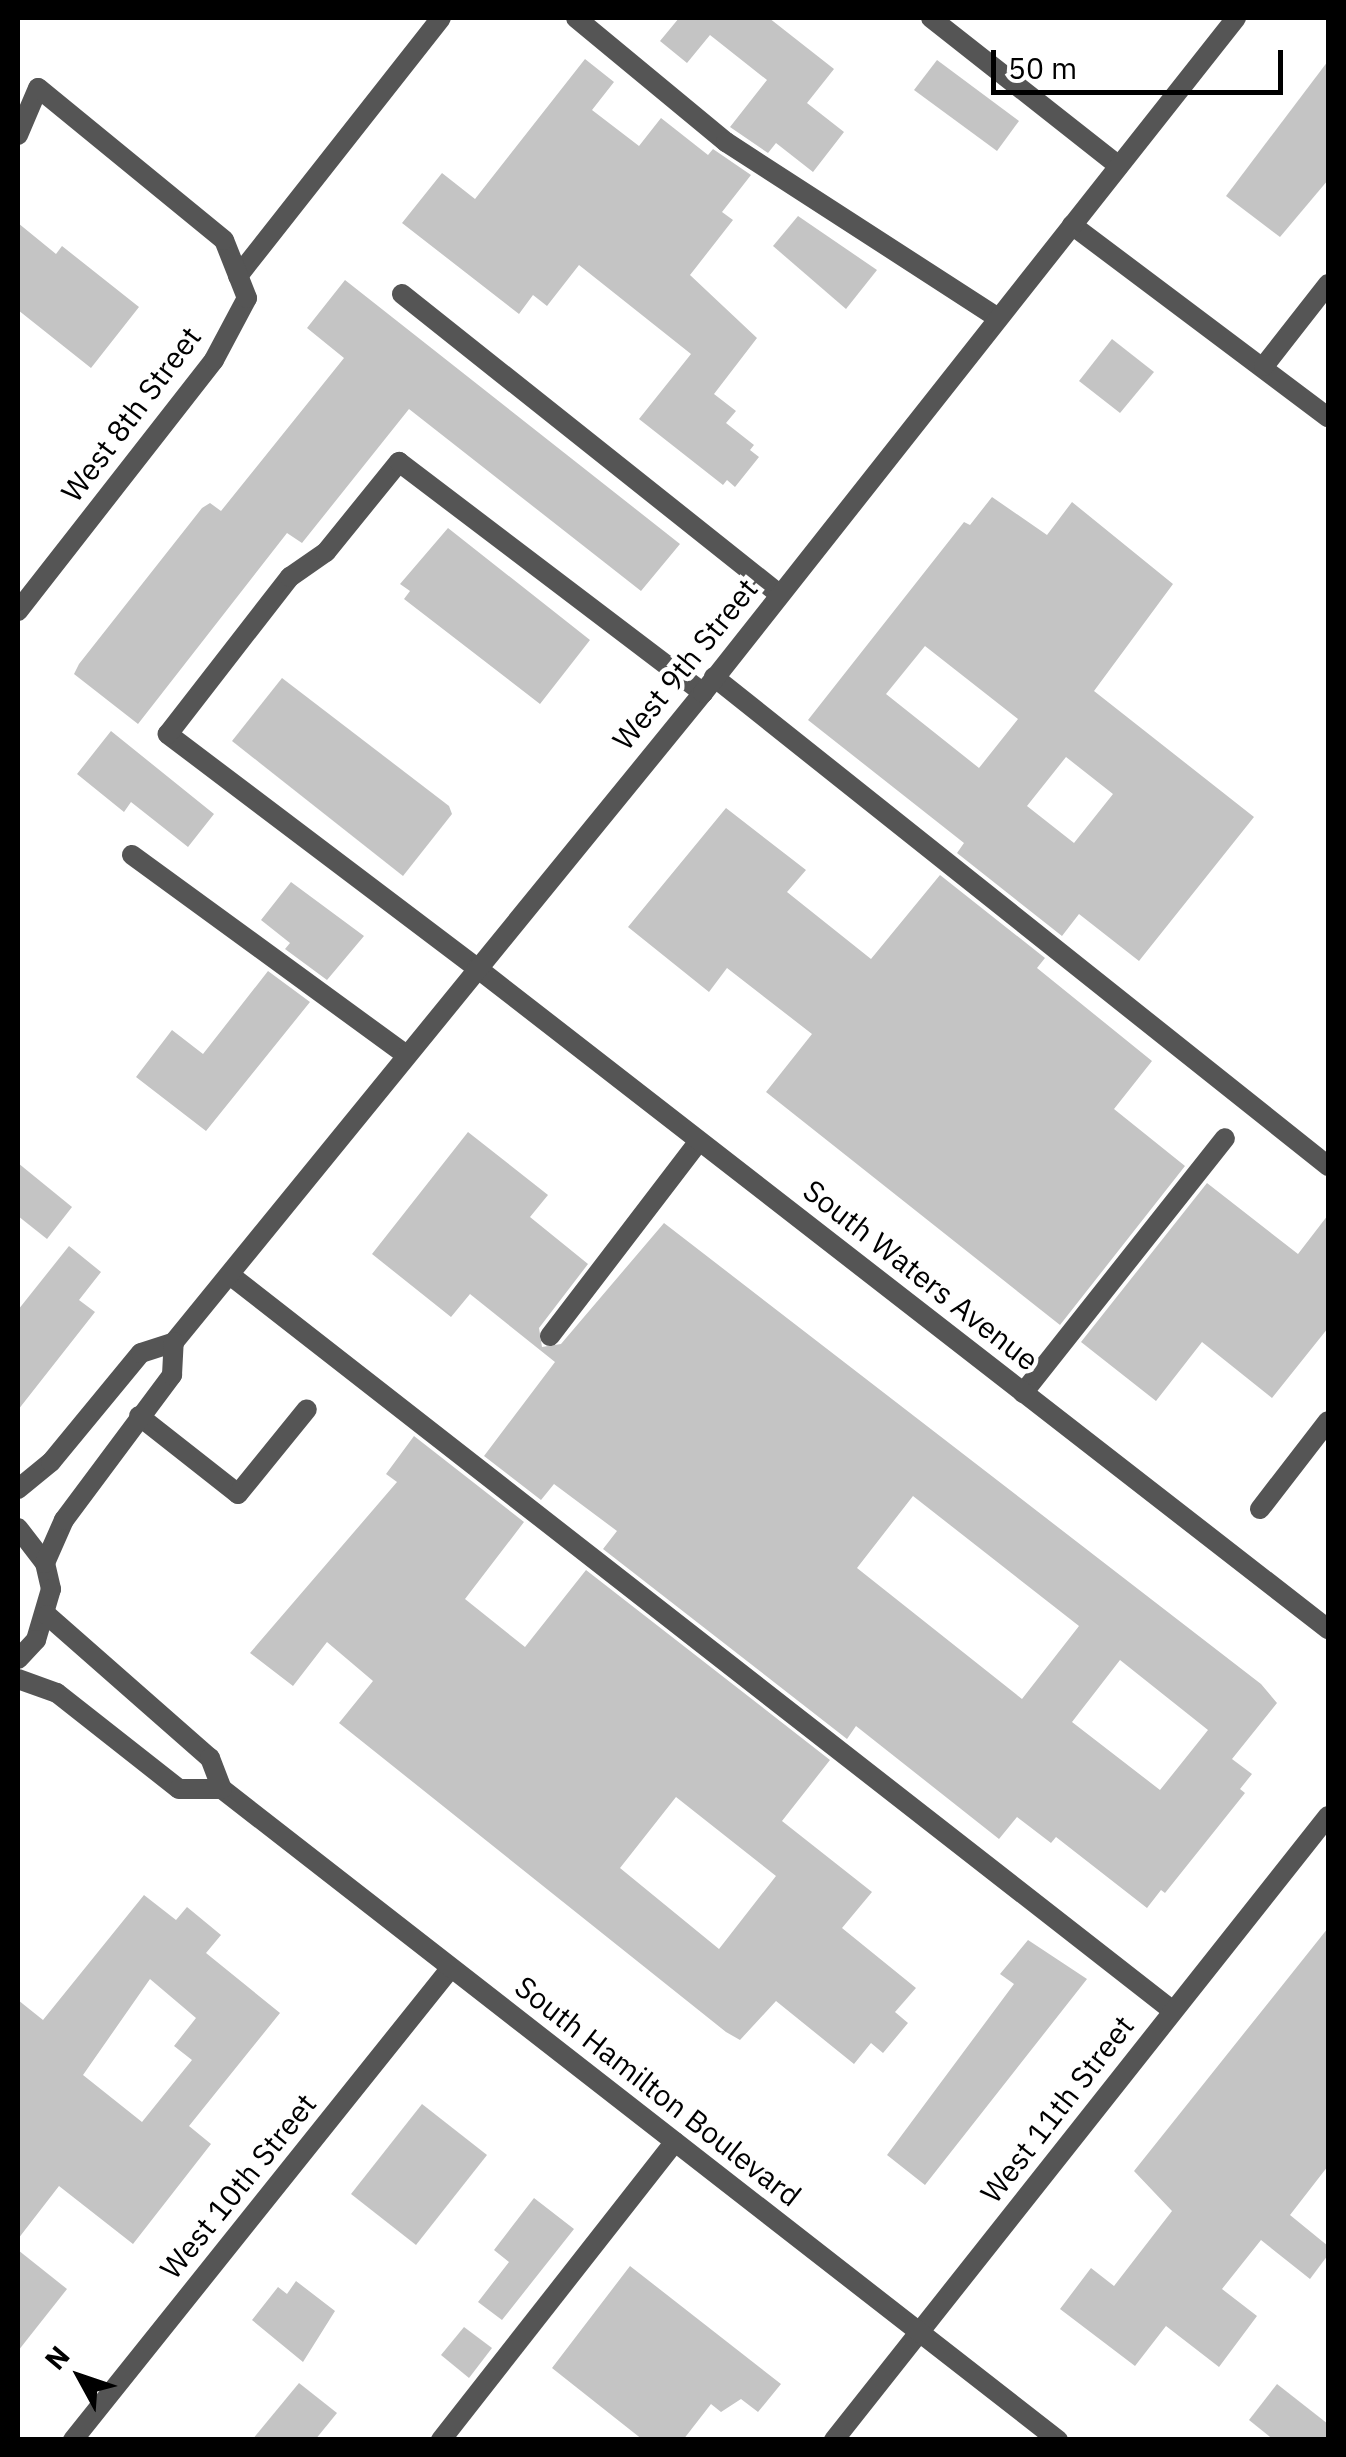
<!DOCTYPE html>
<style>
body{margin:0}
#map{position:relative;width:1346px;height:2457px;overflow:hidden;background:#fff;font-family:"IBM Plex Sans",sans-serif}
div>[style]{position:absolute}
.building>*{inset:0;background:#c4c4c4}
.service>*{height:20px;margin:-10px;padding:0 10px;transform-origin:10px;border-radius:10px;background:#555}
.minor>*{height:20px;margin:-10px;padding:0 10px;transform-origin:10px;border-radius:10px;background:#555}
.tertiary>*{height:20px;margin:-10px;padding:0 10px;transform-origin:10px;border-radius:10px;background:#555}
span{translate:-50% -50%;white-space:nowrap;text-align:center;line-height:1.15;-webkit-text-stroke:9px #fff;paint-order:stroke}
.street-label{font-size:30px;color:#000}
.frame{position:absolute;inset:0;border:20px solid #000;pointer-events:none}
.north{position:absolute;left:30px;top:2327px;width:100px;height:100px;-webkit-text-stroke:8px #fff;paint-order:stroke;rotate:310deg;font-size:28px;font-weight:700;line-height:40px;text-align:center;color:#000}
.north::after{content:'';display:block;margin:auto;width:35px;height:45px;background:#000;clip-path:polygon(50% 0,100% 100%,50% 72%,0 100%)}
.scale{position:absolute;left:991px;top:50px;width:292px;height:45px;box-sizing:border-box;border:5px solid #000;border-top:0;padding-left:12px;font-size:30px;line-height:35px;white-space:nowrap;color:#000;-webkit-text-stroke:8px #fff;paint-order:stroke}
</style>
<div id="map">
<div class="building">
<div style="clip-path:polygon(679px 18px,769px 18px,834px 69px,807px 103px,844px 132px,813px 172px,776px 143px,768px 153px,730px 127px,767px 80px,710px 35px,687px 63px,660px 41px)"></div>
<div style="clip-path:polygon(585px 59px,614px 82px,592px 110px,639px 146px,661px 118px,708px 155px,713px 149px,751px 175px,722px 212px,733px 220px,690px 275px,757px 338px,714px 394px,736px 411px,726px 423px,754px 445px,750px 450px,759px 457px,735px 487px,727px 480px,723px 485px,639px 419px,691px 354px,579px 265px,547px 306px,533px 295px,519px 314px,402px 223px,442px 173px,475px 199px)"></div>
<div style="clip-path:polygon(937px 60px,1019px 121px,997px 151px,914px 90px)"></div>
<div style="clip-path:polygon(1328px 61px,1328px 180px,1280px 237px,1226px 196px)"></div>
<div style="clip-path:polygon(798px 216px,877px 270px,846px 309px,773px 246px)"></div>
<div style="clip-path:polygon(18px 223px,56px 254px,62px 246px,139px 307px,91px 368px,18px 310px)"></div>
<div style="clip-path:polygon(345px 280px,680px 544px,641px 591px,409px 409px,302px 543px,287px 533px,138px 724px,74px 674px,79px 664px,202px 508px,210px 503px,221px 511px,344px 358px,307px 328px)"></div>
<div style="clip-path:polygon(1112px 339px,1154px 372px,1120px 413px,1079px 381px)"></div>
<div style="clip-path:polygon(evenodd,992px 497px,1047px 535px,1072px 502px,1173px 584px,1094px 691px,1254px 817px,1139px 961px,1079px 914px,1062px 936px,957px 853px,964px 843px,808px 720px,964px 522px,970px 525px,992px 497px,925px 646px,1018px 719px,979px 768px,886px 694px,925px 646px,992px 497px,1066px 757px,1113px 794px,1074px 843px,1027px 806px,1066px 757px)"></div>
<div style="clip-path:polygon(448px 528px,590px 640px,540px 704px,404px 599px,410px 591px,400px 584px)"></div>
<div style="clip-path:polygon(282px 678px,449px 806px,452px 814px,403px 876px,232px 741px)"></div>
<div style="clip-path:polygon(111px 731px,214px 814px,188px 847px,131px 802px,124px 812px,77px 774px)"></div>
<div style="clip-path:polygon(726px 808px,806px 870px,787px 892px,871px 959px,940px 875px,1045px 958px,1037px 968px,1152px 1061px,1114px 1109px,1185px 1166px,1060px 1325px,766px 1092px,812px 1034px,727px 968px,709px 992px,628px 927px)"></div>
<div style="clip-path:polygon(291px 882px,364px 936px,327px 980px,285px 949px,290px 943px,261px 920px)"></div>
<div style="clip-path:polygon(268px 971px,310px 1002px,206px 1131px,136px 1077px,172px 1030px,203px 1054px)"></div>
<div style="clip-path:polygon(evenodd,468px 1132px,548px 1195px,530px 1217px,588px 1264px,539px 1328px,542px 1347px,561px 1344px,664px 1223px,1261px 1684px,1277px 1703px,1232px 1759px,1252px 1774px,1240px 1789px,1245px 1793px,1165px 1893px,1161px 1890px,1147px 1908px,1056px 1837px,1051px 1843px,1017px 1817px,999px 1839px,856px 1726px,847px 1739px,603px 1549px,617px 1531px,554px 1484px,541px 1500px,484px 1456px,555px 1362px,470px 1294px,451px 1317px,372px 1254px,468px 1132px,913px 1496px,1079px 1626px,1022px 1699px,857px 1568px,913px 1496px,468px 1132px,1120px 1660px,1208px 1730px,1160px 1790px,1072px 1722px,1120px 1660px)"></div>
<div style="clip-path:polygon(18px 1163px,72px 1207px,47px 1239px,18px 1216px)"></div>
<div style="clip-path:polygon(1207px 1183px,1298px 1254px,1328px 1215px,1328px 1328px,1272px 1398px,1202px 1342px,1156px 1401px,1081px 1342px)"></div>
<div style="clip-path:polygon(69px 1246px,101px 1272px,79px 1300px,95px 1312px,18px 1410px,18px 1310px)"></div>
<div style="clip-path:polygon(evenodd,414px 1436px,524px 1522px,465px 1599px,525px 1647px,586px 1570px,830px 1760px,782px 1821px,872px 1892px,842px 1928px,916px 1988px,895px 2012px,908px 2023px,883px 2053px,871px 2043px,854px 2064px,776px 2001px,740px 2040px,726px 2032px,339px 1723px,373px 1681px,327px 1642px,293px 1686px,250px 1653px,397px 1482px,386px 1474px,414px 1436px,676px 1797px,776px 1876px,719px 1949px,620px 1868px,676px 1797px)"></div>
<div style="clip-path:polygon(evenodd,144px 1895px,176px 1920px,187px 1907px,221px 1935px,206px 1953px,280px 2013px,189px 2126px,211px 2144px,133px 2244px,59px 2186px,18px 2239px,18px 2000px,43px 2020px,144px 1895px,150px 1979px,196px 2018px,174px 2046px,192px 2060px,142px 2122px,83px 2075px,150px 1979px)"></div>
<div style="clip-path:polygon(1328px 1928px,1328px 2166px,1290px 2215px,1328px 2246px,1328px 2255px,1310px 2279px,1261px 2240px,1222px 2289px,1257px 2316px,1219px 2367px,1166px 2326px,1135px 2366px,1060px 2309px,1091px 2268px,1114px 2286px,1172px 2211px,1134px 2171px)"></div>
<div style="clip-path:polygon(1028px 1940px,1087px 1979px,925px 2185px,887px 2155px,1014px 1984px,1000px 1974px)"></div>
<div style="clip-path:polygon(422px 2104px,487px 2155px,416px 2245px,351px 2194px)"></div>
<div style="clip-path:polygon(534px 2198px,574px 2229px,502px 2320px,478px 2302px,509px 2262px,494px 2250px)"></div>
<div style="clip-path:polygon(18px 2250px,67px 2289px,18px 2351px)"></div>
<div style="clip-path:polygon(630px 2266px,781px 2384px,758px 2412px,741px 2399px,721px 2412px,711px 2404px,683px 2440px,643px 2440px,552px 2368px)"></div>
<div style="clip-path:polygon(296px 2281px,335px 2311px,303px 2362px,252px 2320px,278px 2287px,287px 2294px)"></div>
<div style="clip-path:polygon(464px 2327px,492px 2348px,469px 2378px,441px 2355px)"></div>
<div style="clip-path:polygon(299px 2383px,337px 2413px,315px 2440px,252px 2440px)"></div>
<div style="clip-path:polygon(1277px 2384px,1328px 2424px,1328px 2440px,1274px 2440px,1249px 2420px)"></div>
</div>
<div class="service">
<div style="left:576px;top:18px;width:195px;rotate:39.6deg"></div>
<div style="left:726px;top:142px;width:324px;rotate:32.9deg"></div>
<div style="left:931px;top:18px;width:239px;rotate:38.2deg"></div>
<div style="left:18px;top:135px;width:51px;rotate:-66.9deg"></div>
<div style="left:1072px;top:225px;width:320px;rotate:36.9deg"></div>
<div style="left:238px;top:276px;width:328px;rotate:-51.8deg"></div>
<div style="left:402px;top:294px;width:482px;rotate:38.5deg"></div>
<div style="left:1264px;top:366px;width:104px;rotate:-52deg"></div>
<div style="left:714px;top:677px;width:785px;rotate:38.53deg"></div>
<div style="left:132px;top:855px;width:338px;rotate:36.1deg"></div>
<div style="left:477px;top:968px;width:388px;rotate:-142.9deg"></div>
<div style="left:168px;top:734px;width:199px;rotate:-52.2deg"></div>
<div style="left:290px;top:577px;width:44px;rotate:-34.8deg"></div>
<div style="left:326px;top:552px;width:116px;rotate:-51deg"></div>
<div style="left:399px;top:462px;width:382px;rotate:37.2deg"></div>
<div style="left:230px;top:1275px;width:1196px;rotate:37.97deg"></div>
<div style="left:550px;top:1336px;width:245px;rotate:-52.6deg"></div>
<div style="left:1023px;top:1393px;width:325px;rotate:-51.6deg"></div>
<div style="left:139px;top:1416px;width:126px;rotate:38.2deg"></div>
<div style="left:238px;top:1494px;width:109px;rotate:-50.9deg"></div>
<div style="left:1260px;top:1509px;width:111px;rotate:-52.3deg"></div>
<div style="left:441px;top:2440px;width:379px;rotate:-51.9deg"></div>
</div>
<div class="minor">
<div style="left:18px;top:611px;width:318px;rotate:-52deg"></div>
<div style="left:214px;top:360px;width:70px;rotate:-62deg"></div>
<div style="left:247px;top:298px;width:62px;rotate:-111.6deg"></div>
<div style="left:224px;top:240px;width:240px;rotate:-140.7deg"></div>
<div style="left:477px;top:968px;width:1078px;rotate:37.84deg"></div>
<div style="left:73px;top:2440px;width:603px;rotate:-51.33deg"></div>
<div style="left:834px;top:2440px;width:796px;rotate:-51.63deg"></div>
</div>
<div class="tertiary">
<div style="left:18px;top:1489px;width:43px;rotate:-39.3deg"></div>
<div style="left:51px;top:1462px;width:141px;rotate:-50.5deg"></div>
<div style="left:141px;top:1353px;width:35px;rotate:-18deg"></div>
<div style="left:174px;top:1342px;width:837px;rotate:-50.82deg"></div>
<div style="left:703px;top:693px;width:860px;rotate:-51.7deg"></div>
<div style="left:18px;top:1528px;width:44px;rotate:52.4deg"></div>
<div style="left:45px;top:1563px;width:27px;rotate:77deg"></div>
<div style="left:51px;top:1589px;width:53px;rotate:106.4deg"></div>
<div style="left:36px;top:1640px;width:26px;rotate:133deg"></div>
<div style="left:45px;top:1563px;width:47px;rotate:-66.2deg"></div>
<div style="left:64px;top:1520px;width:181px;rotate:-53.3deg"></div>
<div style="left:172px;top:1375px;width:33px;rotate:-87deg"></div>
<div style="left:47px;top:1615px;width:217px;rotate:41.3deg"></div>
<div style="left:210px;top:1758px;width:33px;rotate:69deg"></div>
<div style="left:222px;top:1789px;width:1060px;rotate:37.91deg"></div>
<div style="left:18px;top:1679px;width:41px;rotate:19.7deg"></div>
<div style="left:57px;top:1693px;width:155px;rotate:38.2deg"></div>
<div style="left:179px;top:1789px;width:43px"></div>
</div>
<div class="street-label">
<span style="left:131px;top:414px;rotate:-53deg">West 8th Street</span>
<span style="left:685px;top:664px;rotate:-51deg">West 9th Street</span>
<span style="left:921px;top:1275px;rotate:38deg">South Waters Avenue</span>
<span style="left:658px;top:2091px;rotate:38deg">South Hamilton Boulevard</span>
<span style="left:1057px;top:2109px;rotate:-52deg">West 11th Street</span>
<span style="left:238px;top:2186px;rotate:-51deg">West 10th Street</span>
</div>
<div class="frame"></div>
<div class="north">N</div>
<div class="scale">50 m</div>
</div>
